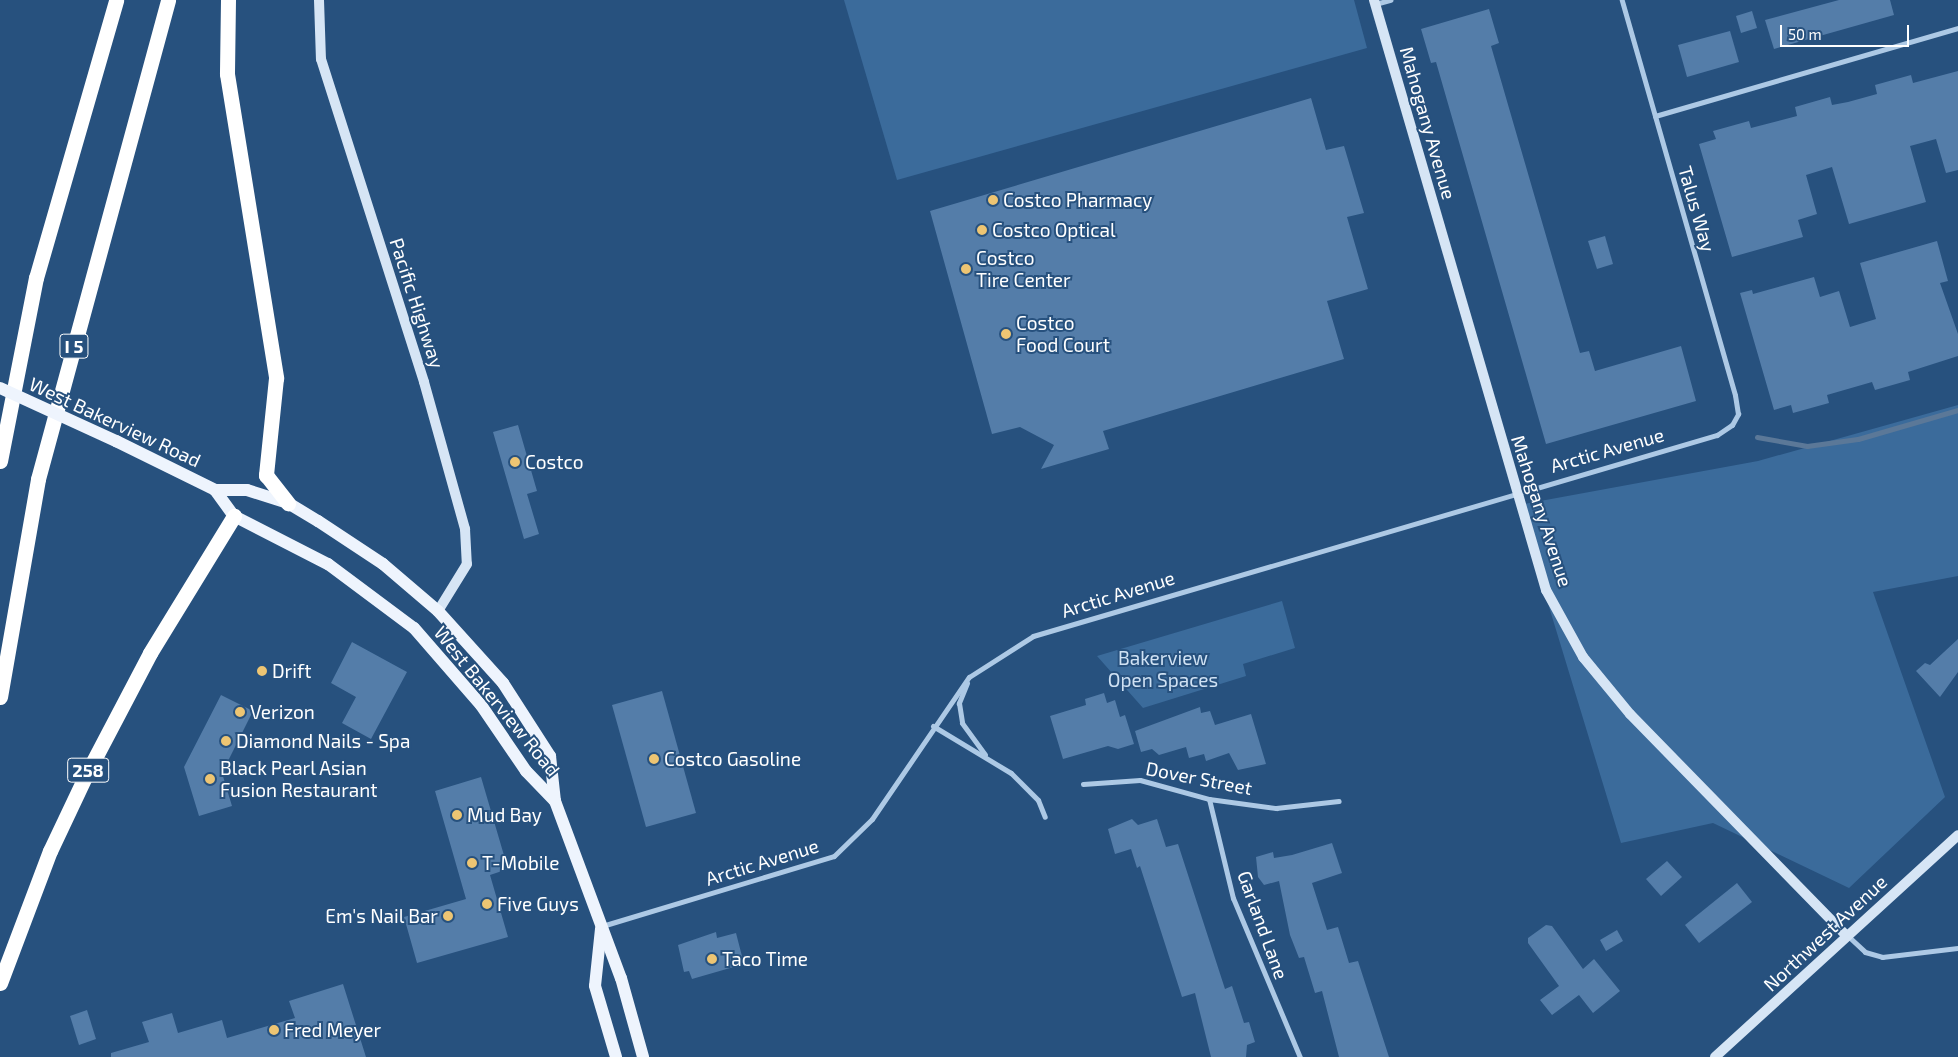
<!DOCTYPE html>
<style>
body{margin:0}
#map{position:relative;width:1958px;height:1057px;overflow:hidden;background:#27517e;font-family:"Exo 2",sans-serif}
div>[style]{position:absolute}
.green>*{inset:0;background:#3b6b9b}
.stream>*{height:5px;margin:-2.5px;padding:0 2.5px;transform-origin:2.5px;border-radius:2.5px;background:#5b7898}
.building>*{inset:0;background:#547da9}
.street>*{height:5px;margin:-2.5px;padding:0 2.5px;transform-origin:2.5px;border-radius:2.5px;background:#adc9e5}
.secondary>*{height:10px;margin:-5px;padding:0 5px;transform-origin:5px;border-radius:5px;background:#d6e5f5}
.primary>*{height:12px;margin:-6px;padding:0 6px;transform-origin:6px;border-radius:6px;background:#eef4fd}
.highway>*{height:15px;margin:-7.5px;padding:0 7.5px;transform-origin:7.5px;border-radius:7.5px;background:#fff}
.primary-bridge>*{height:12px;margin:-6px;padding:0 6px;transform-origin:6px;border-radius:6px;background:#eef4fd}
.dots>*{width:14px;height:14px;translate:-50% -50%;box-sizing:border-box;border:2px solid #27517e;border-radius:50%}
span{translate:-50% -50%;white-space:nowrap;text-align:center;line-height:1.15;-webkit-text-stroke:4px #27517e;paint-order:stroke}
.shield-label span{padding:1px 4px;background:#27517e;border:1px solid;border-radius:4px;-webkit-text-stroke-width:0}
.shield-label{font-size:18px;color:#fff;font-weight:700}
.street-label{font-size:19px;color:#fff}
.poi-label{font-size:19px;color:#fff}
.left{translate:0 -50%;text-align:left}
.right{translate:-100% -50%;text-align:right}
.park-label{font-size:19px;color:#d0e2f4}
.scale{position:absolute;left:1780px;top:25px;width:129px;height:22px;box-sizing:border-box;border:2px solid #fff;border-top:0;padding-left:6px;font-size:15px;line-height:18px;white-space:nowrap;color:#fff;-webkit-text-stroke:4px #27517e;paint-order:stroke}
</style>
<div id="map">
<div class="green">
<div style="clip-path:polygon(844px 0,1354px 0,1367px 48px,897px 180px)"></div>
<div style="clip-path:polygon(1958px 405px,1958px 576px,1873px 592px,1945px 797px,1849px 888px,1713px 823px,1621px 843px,1518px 505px,1758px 461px)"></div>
<div style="clip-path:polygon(1282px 601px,1295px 648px,1243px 664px,1246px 676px,1143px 708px,1097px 656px)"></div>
</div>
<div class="stream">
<div style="left:1757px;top:437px;width:51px;rotate:10.2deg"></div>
<div style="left:1807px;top:446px;width:51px;rotate:-7.8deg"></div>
<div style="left:1858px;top:439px;width:104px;rotate:-16.2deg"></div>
</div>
<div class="building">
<div style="clip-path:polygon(1839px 0,1890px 0,1894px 15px,1774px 49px,1765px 20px)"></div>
<div style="clip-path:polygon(1489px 9px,1499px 43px,1491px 46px,1580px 353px,1589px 351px,1595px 371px,1681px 346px,1696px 401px,1546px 444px,1436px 62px,1431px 63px,1421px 29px)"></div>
<div style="clip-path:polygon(1752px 11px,1757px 28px,1741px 33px,1736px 16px)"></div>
<div style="clip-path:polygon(1730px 31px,1739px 62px,1687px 77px,1678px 45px)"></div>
<div style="clip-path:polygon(1958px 71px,1958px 170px,1946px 173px,1936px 139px,1910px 146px,1926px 202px,1849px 224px,1832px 167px,1806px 175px,1817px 214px,1798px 220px,1803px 237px,1732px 257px,1699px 144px,1716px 139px,1713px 131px,1749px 121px,1751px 128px,1797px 116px,1795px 107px,1830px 97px,1832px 105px,1848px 102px,1877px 94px,1875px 85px,1911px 75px,1913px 83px)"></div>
<div style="clip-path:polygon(1311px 98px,1326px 150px,1344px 146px,1364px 213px,1347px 217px,1368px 289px,1327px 301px,1344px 359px,1103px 431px,1109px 449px,1041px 469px,1054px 445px,1020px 427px,992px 434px,930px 211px)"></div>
<div style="clip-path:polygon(1605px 236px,1613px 264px,1597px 269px,1588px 241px)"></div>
<div style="clip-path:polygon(1937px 241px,1948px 281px,1940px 283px,1958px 334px,1958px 356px,1908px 372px,1910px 380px,1875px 390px,1872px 382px,1827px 395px,1829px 403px,1793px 413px,1791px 405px,1774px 410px,1740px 293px,1752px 290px,1753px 294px,1814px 277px,1820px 297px,1839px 291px,1850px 327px,1876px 319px,1860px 263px)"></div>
<div style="clip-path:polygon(518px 425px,537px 491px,527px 494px,539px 534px,524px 539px,493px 432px)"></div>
<div style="clip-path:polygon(1958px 639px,1958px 672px,1940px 697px,1916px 671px,1925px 663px,1930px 665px)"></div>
<div style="clip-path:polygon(352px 642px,407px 672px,371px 739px,342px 723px,356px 697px,331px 683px)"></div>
<div style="clip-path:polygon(662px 691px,696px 813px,646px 827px,612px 705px)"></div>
<div style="clip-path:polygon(1104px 693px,1107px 703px,1115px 700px,1120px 717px,1125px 715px,1134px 744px,1118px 749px,1108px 746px,1063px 759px,1050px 716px,1086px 705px,1085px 699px)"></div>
<div style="clip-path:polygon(221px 695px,253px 711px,222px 773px,232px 806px,199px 816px,184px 767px)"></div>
<div style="clip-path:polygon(1200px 707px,1201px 713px,1210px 711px,1215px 725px,1251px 714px,1266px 764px,1238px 770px,1229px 753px,1206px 761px,1204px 754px,1189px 758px,1186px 747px,1159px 755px,1152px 749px,1141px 752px,1135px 731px)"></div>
<div style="clip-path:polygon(481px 777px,508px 869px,490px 875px,508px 937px,417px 963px,404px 917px,466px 899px,435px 791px)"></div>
<div style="clip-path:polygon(1132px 819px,1138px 825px,1157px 819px,1166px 847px,1178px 844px,1225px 989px,1232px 986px,1244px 1023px,1249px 1022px,1255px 1042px,1247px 1045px,1246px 1057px,1211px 1057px,1195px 993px,1182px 997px,1140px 866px,1137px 868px,1131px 849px,1115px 854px,1108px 829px)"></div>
<div style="clip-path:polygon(1332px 843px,1342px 873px,1312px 883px,1327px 930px,1338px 927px,1349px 963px,1358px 961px,1389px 1057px,1339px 1057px,1322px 991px,1315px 993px,1304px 957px,1299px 958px,1290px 935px,1279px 881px,1264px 885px,1258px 877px,1256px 857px,1273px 852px,1274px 858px,1292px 855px)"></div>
<div style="clip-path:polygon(1667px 861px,1682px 877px,1661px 896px,1646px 879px)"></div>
<div style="clip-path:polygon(1737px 883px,1752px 902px,1699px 943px,1685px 925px)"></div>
<div style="clip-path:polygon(1546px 925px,1552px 926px,1583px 969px,1594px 959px,1620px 991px,1593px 1013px,1579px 995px,1552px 1015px,1540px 1000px,1559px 986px,1528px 943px,1528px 938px)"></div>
<div style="clip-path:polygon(1617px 930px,1623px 941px,1606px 951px,1600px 940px)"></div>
<div style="clip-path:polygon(716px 932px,717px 938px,736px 933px,744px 964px,692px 979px,689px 971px,684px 972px,678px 945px)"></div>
<div style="clip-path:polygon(343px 984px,366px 1057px,111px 1057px,111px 1053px,149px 1042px,142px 1022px,172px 1013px,178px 1033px,222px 1020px,227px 1038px,295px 1018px,289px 1001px)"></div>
<div style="clip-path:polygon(87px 1010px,96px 1039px,79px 1045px,70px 1016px)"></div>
</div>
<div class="street">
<div style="left:1375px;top:4px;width:16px;rotate:-15deg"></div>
<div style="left:1655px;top:116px;width:316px;rotate:-16.2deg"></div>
<div style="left:967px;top:683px;width:22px;rotate:112deg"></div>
<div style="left:959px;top:703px;width:20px;rotate:81deg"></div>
<div style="left:962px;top:723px;width:39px;rotate:54deg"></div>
<div style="left:933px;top:726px;width:91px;rotate:31.1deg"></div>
<div style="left:1011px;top:773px;width:38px;rotate:45deg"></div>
<div style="left:1038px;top:800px;width:18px;rotate:68deg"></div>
<div style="left:1083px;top:784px;width:57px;rotate:-4deg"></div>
<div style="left:1140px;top:780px;width:72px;rotate:15.4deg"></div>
<div style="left:1209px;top:799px;width:68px;rotate:7.7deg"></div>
<div style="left:1276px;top:808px;width:63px;rotate:-6.3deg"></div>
<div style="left:1209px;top:799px;width:102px;rotate:76.4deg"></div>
<div style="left:1233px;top:898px;width:173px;rotate:67.2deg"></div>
<div style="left:602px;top:926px;width:242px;rotate:-16.8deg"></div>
<div style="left:834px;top:856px;width:53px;rotate:-44.2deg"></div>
<div style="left:872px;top:819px;width:172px;rotate:-55.7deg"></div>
<div style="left:969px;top:677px;width:76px;rotate:-32.6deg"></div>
<div style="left:1033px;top:636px;width:713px;rotate:-16.38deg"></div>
<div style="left:1717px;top:435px;width:18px;rotate:-34deg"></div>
<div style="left:1732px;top:425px;width:13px;rotate:-61deg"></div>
<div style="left:1738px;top:414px;width:19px;rotate:-99deg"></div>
<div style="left:1735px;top:395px;width:411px;rotate:-106deg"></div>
<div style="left:1848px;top:936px;width:23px;rotate:43deg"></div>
<div style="left:1865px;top:952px;width:18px;rotate:16deg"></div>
<div style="left:1882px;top:957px;width:77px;rotate:-6.8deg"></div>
</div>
<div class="secondary">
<div style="left:319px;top:0;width:59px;rotate:88.1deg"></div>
<div style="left:321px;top:59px;width:339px;rotate:72.3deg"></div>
<div style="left:424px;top:382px;width:153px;rotate:74.4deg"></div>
<div style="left:465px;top:529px;width:35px;rotate:87deg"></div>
<div style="left:467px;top:564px;width:55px;rotate:121.7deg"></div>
<div style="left:1374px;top:0;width:615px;rotate:73.75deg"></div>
<div style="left:1546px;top:590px;width:77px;rotate:61.1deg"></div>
<div style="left:1583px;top:657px;width:74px;rotate:50.5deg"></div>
<div style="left:1630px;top:714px;width:310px;rotate:45.7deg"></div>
<div style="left:1715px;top:1057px;width:329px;rotate:-42.4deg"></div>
</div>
<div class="primary">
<div style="left:116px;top:441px;width:110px;rotate:26.3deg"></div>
<div style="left:215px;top:490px;width:32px;rotate:54deg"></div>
<div style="left:234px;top:516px;width:106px;rotate:27.1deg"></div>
<div style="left:328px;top:564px;width:107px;rotate:36.7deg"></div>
<div style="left:414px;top:628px;width:102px;rotate:49deg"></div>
<div style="left:481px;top:705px;width:80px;rotate:55.7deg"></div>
<div style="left:526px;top:771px;width:42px;rotate:46deg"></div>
<div style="left:215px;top:490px;width:32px"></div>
<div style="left:247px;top:490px;width:43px;rotate:17.6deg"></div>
<div style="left:288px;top:503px;width:35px;rotate:31deg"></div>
<div style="left:318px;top:521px;width:78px;rotate:33.5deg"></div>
<div style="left:383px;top:564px;width:72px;rotate:40.5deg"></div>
<div style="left:438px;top:611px;width:97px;rotate:47.9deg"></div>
<div style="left:503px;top:683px;width:87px;rotate:57.2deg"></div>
<div style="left:550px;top:756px;width:45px;rotate:83.7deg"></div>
<div style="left:555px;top:801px;width:189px;rotate:69.6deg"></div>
<div style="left:621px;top:978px;width:82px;rotate:74.4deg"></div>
<div style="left:601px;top:929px;width:57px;rotate:96deg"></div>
<div style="left:595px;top:986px;width:74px;rotate:73.5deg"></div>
</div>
<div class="highway">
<div style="left:228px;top:0;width:74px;rotate:90.8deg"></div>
<div style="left:227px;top:74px;width:308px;rotate:80.8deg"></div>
<div style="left:276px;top:378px;width:98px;rotate:95.9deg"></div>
<div style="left:266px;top:475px;width:36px;rotate:52deg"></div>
<div style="left:0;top:461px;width:187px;rotate:-78.9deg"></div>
<div style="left:36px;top:278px;width:289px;rotate:-73.9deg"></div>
<div style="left:0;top:697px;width:221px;rotate:-80.1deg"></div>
<div style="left:38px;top:479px;width:496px;rotate:-74.8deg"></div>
<div style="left:0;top:983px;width:141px;rotate:-69.3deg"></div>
<div style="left:50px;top:851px;width:82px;rotate:-64.7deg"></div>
<div style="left:85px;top:777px;width:140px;rotate:-62.3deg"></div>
<div style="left:150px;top:653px;width:161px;rotate:-58.5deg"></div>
</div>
<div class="primary-bridge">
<div style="left:0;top:388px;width:128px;rotate:24.6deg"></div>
</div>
<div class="dots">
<div style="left:993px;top:200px;background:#edc573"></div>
<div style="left:982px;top:230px;background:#edc573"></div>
<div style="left:966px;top:269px;background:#edc573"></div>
<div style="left:1006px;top:334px;background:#edc573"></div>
<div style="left:515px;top:462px;background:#edc573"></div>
<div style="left:262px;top:671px;background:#edc573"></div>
<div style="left:240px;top:712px;background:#edc573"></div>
<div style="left:226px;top:741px;background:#edc573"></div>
<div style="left:654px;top:759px;background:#edc573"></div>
<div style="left:210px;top:779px;background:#edc573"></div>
<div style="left:457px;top:815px;background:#edc573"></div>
<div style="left:472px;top:863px;background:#edc573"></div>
<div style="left:487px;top:904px;background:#edc573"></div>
<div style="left:448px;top:916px;background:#edc573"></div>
<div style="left:712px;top:959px;background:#edc573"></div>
<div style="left:274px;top:1030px;background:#edc573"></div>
</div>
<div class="shield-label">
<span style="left:74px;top:346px">I 5</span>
<span style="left:88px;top:770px">258</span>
</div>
<div class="street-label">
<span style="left:1428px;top:123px;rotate:74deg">Mahogany Avenue</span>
<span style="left:1697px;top:209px;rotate:74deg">Talus Way</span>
<span style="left:417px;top:303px;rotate:72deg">Pacific Highway</span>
<span style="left:115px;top:422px;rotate:25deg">West Bakerview Road</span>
<span style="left:1607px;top:450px;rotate:-16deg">Arctic Avenue</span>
<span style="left:1542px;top:511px;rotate:72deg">Mahogany Avenue</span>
<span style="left:1118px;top:594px;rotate:-17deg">Arctic Avenue</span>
<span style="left:497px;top:701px;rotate:51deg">West Bakerview Road</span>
<span style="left:1199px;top:778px;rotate:11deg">Dover Street</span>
<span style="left:762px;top:862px;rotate:-17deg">Arctic Avenue</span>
<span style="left:1263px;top:925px;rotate:70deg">Garland Lane</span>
<span style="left:1825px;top:933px;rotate:-43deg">Northwest Avenue</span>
</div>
<div class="poi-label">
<span class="left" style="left:1003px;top:200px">Costco Pharmacy</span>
<span class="left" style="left:992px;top:230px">Costco Optical</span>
<span class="left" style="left:976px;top:269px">Costco<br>Tire Center</span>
<span class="left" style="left:1016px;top:334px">Costco<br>Food Court</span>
<span class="left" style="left:525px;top:462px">Costco</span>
<span class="left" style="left:272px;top:671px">Drift</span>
<span class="left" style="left:250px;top:712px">Verizon</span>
<span class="left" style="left:236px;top:741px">Diamond Nails - Spa</span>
<span class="left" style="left:664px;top:759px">Costco Gasoline</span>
<span class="left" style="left:220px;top:779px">Black Pearl Asian<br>Fusion Restaurant</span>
<span class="left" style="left:467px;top:815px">Mud Bay</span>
<span class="left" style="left:482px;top:863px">T-Mobile</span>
<span class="left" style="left:497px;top:904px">Five Guys</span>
<span class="right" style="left:438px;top:916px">Em's Nail Bar</span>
<span class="left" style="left:722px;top:959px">Taco Time</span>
<span class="left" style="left:284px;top:1030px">Fred Meyer</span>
</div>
<div class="park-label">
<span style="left:1163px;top:669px">Bakerview<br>Open Spaces</span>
</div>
<div class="scale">50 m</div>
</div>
